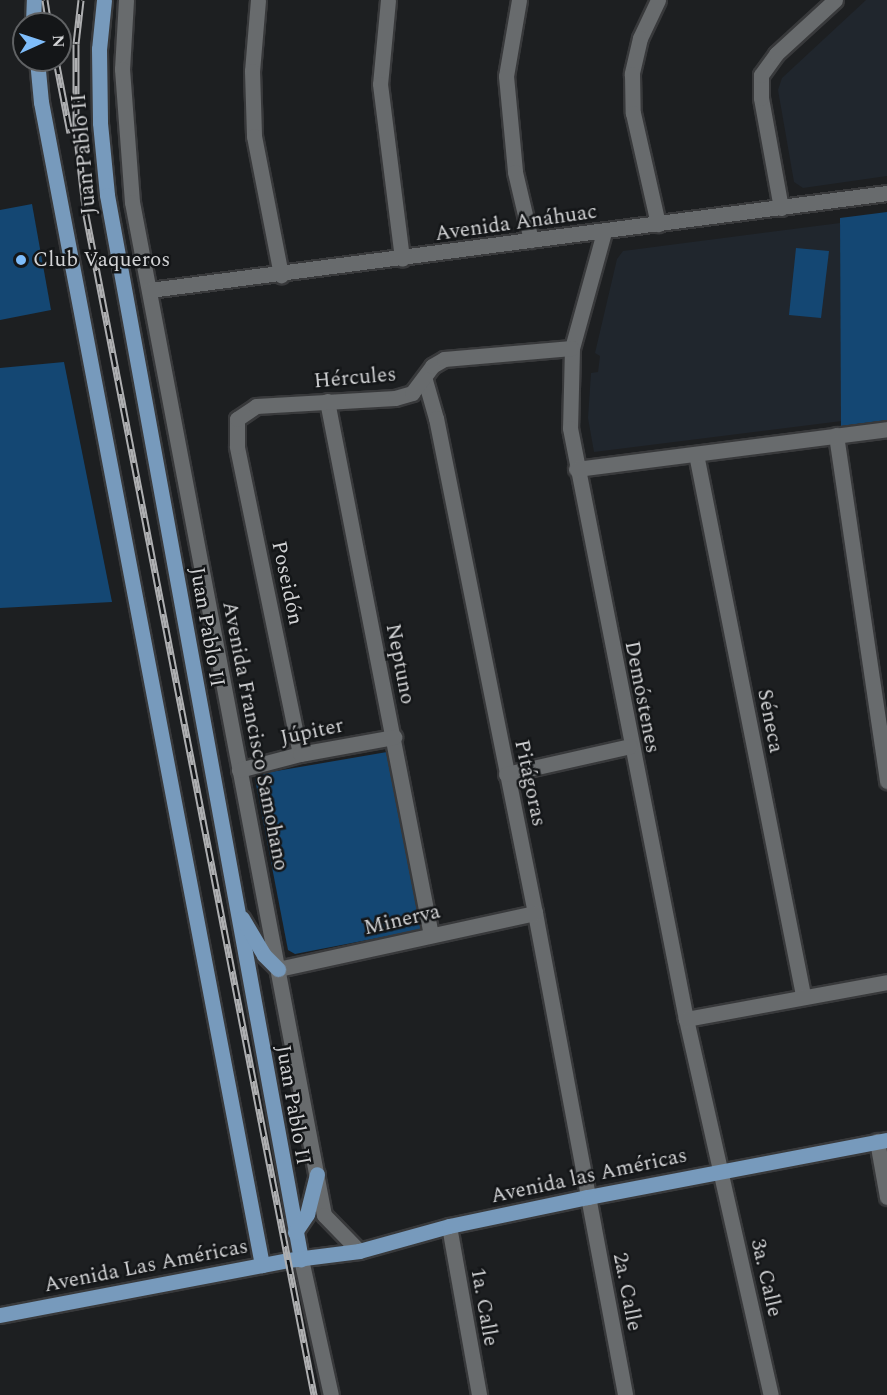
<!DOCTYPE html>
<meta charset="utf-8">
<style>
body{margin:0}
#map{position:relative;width:887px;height:1395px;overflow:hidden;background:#1d1f21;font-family:Spectral,serif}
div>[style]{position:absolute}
.built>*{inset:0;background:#20262d}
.green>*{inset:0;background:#144773}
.roads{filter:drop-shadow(2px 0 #38393b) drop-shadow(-2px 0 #38393b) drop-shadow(0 2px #38393b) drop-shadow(0 -2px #38393b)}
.minor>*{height:15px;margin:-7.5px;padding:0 7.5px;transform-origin:7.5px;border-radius:7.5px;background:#686b6d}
.major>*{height:15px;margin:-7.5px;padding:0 7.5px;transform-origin:7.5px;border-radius:7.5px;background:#779abc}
.rail>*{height:7px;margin-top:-3.5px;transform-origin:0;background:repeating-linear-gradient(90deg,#141618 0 14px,#aeafb1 0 28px);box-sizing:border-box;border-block:2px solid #aeafb1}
.dots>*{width:16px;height:16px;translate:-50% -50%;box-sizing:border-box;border:3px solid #141618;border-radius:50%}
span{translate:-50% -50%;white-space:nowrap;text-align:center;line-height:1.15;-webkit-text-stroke:5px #141618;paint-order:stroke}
.street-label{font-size:21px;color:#d2d3d5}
.poi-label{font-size:21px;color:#d2d3d5}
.left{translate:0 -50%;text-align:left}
.north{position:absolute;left:12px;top:12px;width:60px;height:60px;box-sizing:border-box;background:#141618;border:2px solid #606264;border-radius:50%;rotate:87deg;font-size:16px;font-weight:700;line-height:24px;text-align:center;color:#d2d3d5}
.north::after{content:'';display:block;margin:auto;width:21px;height:27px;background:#7fbdfa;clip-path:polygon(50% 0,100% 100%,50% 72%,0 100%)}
</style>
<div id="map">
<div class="built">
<div style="clip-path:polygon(866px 0,887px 0,887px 176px,803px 188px,794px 182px,778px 90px,782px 78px)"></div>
<div style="clip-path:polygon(840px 223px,842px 421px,594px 452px,588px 418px,591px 373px,598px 372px,600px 356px,595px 353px,617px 259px,623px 251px)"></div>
</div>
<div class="green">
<div style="clip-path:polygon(32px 204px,51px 310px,0 320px,0 210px)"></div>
<div style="clip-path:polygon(887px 212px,887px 420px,841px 426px,840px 218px)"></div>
<div style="clip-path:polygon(796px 248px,829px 251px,821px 318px,789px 315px)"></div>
<div style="clip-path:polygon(64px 362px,112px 602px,0 608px,0 368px)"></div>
<div style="clip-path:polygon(387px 752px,392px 756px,424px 929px,295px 954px,288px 950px,255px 779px,259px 774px)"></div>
</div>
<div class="roads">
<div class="minor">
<div style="left:126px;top:0;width:69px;rotate:93.3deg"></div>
<div style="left:122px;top:69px;width:133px;rotate:85.7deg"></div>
<div style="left:132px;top:202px;width:1031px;rotate:79.27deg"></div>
<div style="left:324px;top:1215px;width:50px;rotate:45.8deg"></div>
<div style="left:258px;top:0;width:71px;rotate:94.8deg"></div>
<div style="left:252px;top:71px;width:65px;rotate:88.2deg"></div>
<div style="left:254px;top:136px;width:142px;rotate:79deg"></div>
<div style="left:388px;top:0;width:84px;rotate:95.4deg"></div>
<div style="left:380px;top:84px;width:176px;rotate:82.8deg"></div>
<div style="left:519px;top:0;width:77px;rotate:99.7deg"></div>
<div style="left:506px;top:76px;width:96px;rotate:84.6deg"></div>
<div style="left:515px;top:172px;width:70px;rotate:76.8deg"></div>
<div style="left:658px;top:0;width:42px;rotate:115.3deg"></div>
<div style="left:640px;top:38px;width:37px;rotate:103deg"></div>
<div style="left:632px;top:74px;width:39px;rotate:89deg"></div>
<div style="left:633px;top:113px;width:114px;rotate:77.3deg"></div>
<div style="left:781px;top:208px;width:112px;rotate:-100.3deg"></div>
<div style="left:761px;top:98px;width:23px;rotate:-90deg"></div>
<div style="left:761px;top:75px;width:26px;rotate:-54deg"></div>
<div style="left:776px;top:54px;width:80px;rotate:-42.5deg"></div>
<div style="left:604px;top:232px;width:120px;rotate:105.4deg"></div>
<div style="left:572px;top:348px;width:80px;rotate:91.4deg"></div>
<div style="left:570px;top:428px;width:602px;rotate:78.9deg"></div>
<div style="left:686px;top:1019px;width:385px;rotate:77.3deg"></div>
<div style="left:150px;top:290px;width:743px;rotate:-7.5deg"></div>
<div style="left:425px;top:380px;width:40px;rotate:74deg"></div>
<div style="left:436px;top:418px;width:505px;rotate:78.69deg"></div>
<div style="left:535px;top:913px;width:490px;rotate:79.4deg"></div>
<div style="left:327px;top:401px;width:544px;rotate:78.98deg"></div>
<div style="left:836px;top:435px;width:350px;rotate:81.6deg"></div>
<div style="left:696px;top:454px;width:551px;rotate:78.81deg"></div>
<div style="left:576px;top:469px;width:314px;rotate:-7.3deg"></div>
<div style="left:300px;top:754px;width:314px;rotate:-101.6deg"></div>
<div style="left:237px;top:446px;width:27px;rotate:-90deg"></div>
<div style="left:237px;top:419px;width:23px;rotate:-34deg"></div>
<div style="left:256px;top:406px;width:139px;rotate:-3.3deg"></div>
<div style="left:395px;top:398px;width:18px;rotate:-16deg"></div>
<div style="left:412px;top:393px;width:34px;rotate:-53deg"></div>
<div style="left:432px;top:366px;width:14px;rotate:-30deg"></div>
<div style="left:444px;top:359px;width:128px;rotate:-4.9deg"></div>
<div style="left:239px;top:770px;width:63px;rotate:-14.7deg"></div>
<div style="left:300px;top:754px;width:96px;rotate:-10.3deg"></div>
<div style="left:506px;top:774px;width:127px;rotate:-12.7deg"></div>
<div style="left:278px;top:969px;width:263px;rotate:-12.3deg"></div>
<div style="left:686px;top:1019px;width:204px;rotate:-10.4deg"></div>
<div style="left:877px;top:1141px;width:57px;rotate:79.9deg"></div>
<div style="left:449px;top:1226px;width:172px;rotate:79.9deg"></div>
<div style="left:301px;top:1259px;width:139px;rotate:77.6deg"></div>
</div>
<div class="major">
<div style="left:104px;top:0;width:49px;rotate:95.8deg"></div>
<div style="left:99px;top:49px;width:74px;rotate:89.2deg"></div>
<div style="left:100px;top:123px;width:72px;rotate:84.4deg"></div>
<div style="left:107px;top:195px;width:1082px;rotate:79.67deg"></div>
<div style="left:33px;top:24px;width:24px;rotate:-88deg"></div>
<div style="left:37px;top:60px;width:42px;rotate:84.6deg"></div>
<div style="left:41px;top:102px;width:1184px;rotate:79.24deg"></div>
<div style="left:242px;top:918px;width:43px;rotate:59.3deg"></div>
<div style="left:264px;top:955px;width:20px;rotate:45deg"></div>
<div style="left:295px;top:1232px;width:22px;rotate:-56deg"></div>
<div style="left:307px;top:1214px;width:41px;rotate:-76deg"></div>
<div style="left:0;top:1315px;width:293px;rotate:-10.8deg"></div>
<div style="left:288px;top:1260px;width:72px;rotate:-7.2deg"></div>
<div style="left:359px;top:1251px;width:93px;rotate:-15.5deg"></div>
<div style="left:449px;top:1226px;width:142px;rotate:-11.8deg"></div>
<div style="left:588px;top:1197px;width:304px;rotate:-10.8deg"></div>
</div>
</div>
<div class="rail">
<div style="left:45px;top:0;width:24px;rotate:81deg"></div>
<div style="left:81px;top:0;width:44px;rotate:96.5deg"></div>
<div style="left:76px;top:44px;width:85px;rotate:90deg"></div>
<div style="left:76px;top:129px;width:87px;rotate:83.4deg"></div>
<div style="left:86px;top:215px;width:1202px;rotate:79.06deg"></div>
<div style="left:56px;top:60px;width:74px;rotate:79.1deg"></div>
</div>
<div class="dots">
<div style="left:21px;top:260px;background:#7fbdfa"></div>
</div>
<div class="street-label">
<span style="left:84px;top:154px;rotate:-95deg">Juan Pablo II</span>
<span style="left:516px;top:223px;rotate:-8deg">Avenida Anáhuac</span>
<span style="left:355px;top:378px;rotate:-5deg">Hércules</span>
<span style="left:287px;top:583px;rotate:78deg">Poseidón</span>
<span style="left:207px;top:627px;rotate:80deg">Juan Pablo II</span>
<span style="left:400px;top:664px;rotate:79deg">Neptuno</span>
<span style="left:642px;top:697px;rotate:79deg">Demóstenes</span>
<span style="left:770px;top:721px;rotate:79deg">Séneca</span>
<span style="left:312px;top:732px;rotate:-12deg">Júpiter</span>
<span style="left:255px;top:736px;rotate:79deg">Avenida Francisco Samohano</span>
<span style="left:530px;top:783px;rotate:78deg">Pitágoras</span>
<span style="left:402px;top:920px;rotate:-13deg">Minerva</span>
<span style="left:293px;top:1105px;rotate:80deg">Juan Pablo II</span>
<span style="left:589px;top:1176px;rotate:-12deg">Avenida las Américas</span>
<span style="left:146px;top:1266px;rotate:-11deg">Avenida Las Américas</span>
<span style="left:766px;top:1278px;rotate:77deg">3a. Calle</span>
<span style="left:627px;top:1292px;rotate:79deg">2a. Calle</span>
<span style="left:484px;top:1307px;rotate:80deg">1a. Calle</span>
</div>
<div class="poi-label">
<span class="left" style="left:33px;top:260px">Club Vaqueros</span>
</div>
<div class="north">N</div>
</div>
